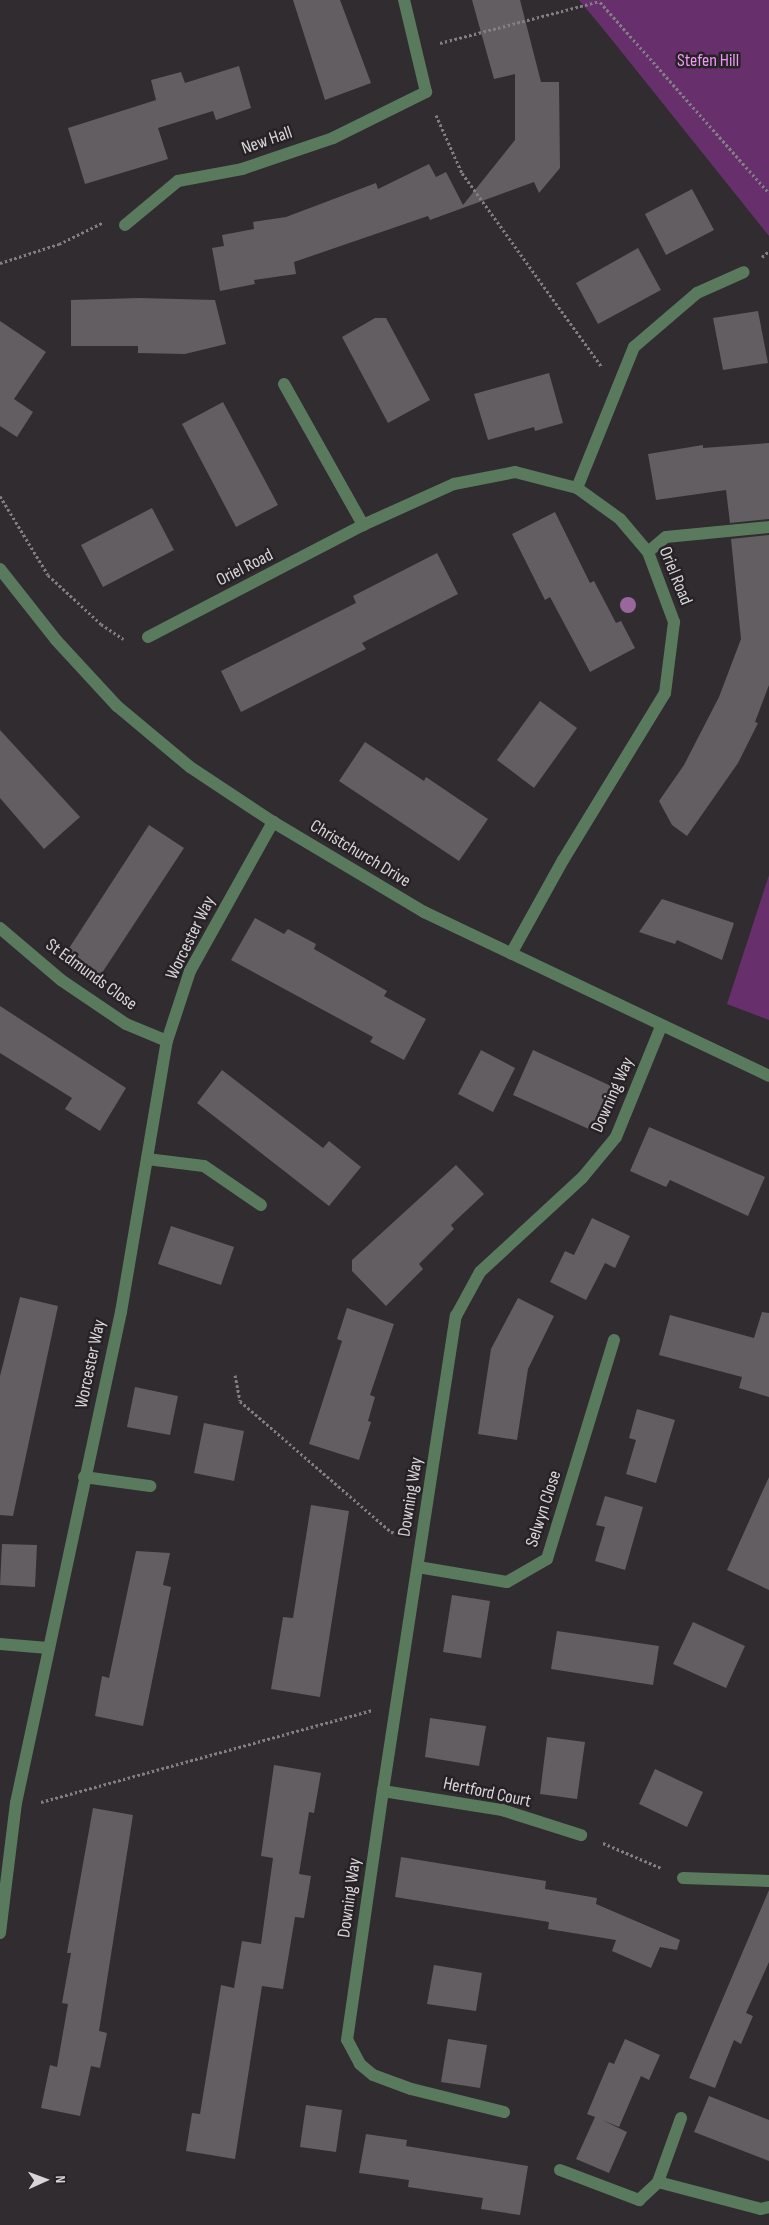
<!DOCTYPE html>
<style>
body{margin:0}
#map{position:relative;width:769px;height:2225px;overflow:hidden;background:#302c30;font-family:"Sofia Sans Condensed",sans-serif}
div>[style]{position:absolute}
.green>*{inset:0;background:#672f6b}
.building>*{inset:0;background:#625e62}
.path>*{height:3px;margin-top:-1.5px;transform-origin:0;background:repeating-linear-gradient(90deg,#827f82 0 2.5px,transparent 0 5px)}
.minor>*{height:12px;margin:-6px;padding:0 6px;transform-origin:6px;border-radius:6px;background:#5a7a5e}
.trees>*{width:16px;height:16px;margin:-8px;border-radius:50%;background:#9a679d}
span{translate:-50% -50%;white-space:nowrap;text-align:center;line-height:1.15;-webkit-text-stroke:5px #262226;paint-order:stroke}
.park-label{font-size:18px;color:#f098f6}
.street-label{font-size:18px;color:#d9d6d9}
.north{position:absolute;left:20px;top:2155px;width:50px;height:50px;-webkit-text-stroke:4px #262226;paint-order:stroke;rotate:88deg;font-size:14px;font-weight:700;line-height:20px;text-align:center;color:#d9d6d9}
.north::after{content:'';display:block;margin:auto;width:18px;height:22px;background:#d9d6d9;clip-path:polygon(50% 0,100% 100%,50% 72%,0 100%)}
</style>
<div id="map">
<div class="green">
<div style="clip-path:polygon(579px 0,769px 0,769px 236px,604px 30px)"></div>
<div style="clip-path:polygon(769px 875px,769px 1020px,727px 1004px)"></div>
</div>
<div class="building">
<div style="clip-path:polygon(293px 0,340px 0,371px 83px,325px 100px)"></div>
<div style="clip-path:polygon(472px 0,520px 0,541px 82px,559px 82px,560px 168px,539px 193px,534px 182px,430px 220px,428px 216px,294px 262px,296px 274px,254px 280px,255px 284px,220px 291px,212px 248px,224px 246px,222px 235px,254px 229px,253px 222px,286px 217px,376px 183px,378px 189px,429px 164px,436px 177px,446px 172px,463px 205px,515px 140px,515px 74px,494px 79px)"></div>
<div style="clip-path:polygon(239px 66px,251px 108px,216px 120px,213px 111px,158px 128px,168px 159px,85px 184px,68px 128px,156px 100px,151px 80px,181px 72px,185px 83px)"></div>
<div style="clip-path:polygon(692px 189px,714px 230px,666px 255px,645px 214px)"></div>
<div style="clip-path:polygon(638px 248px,661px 290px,598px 324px,576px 283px)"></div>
<div style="clip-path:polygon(139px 298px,215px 300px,226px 344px,185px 354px,138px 353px,138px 346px,71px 346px,71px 300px)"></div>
<div style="clip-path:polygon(758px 311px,768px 363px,723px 370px,713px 318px)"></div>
<div style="clip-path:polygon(375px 318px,386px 318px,430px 400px,388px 423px,342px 337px)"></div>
<div style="clip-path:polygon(0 321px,46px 352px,14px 399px,33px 412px,17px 437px,0 426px)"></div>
<div style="clip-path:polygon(549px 373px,563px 423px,535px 431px,534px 427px,488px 440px,474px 394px)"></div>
<div style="clip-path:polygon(223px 402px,278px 505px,236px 527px,182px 424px)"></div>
<div style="clip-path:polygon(769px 443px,769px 519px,730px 523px,726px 490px,656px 500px,648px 454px,703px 445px,703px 448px)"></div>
<div style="clip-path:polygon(152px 508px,174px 550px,103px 587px,81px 545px)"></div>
<div style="clip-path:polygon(555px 512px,590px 583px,594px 581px,616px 623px,621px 621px,635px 648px,590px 672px,550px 597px,545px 600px,512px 534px)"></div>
<div style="clip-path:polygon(769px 535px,769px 685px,755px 722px,758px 723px,738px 763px,687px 836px,672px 825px,659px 801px,684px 765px,719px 697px,741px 639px,731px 539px)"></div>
<div style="clip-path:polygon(437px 553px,458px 594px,362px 643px,366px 649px,241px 712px,221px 671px,356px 603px,353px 596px)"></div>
<div style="clip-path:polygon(540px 701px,577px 728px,534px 788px,497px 760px)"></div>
<div style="clip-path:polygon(0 730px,80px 817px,44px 849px,0 798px)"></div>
<div style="clip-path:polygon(365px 742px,424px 781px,426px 777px,488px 819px,459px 861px,339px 781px)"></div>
<div style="clip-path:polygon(149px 825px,184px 848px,98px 979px,64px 956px)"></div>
<div style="clip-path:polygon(662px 899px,734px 923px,722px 960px,677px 940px,675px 944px,639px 932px)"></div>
<div style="clip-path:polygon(255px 918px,284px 934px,288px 929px,316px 944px,314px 949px,387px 991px,384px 996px,426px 1019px,404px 1060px,370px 1042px,373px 1037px,231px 960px)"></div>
<div style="clip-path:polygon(0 1006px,126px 1088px,100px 1131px,65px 1109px,72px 1098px,0 1053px)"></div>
<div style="clip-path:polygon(481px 1050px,515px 1068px,493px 1112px,458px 1094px)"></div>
<div style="clip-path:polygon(533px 1050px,611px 1086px,591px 1130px,513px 1095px)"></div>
<div style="clip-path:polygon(222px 1070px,323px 1148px,329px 1141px,361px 1167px,329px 1206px,197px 1103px)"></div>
<div style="clip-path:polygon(649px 1127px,765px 1177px,748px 1216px,670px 1180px,666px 1187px,630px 1171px)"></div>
<div style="clip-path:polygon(456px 1165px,484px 1194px,451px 1225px,454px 1229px,419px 1264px,423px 1269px,386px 1306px,352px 1271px,352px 1260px)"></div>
<div style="clip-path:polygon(592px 1218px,630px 1236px,615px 1268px,605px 1263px,586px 1300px,550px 1282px,565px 1251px,574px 1255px)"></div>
<div style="clip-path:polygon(171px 1226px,234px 1247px,221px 1285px,158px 1264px)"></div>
<div style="clip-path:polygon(20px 1297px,58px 1306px,13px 1516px,0 1515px,0 1376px)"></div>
<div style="clip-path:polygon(518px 1298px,554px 1316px,528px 1369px,517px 1440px,478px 1434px,491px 1349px)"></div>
<div style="clip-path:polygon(347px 1308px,394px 1324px,370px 1395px,375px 1397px,368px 1421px,371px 1422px,359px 1460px,309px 1444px,342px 1341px,337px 1339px)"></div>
<div style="clip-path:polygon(762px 1312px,769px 1313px,769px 1397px,739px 1388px,742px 1377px,659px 1355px,670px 1315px,754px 1338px)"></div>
<div style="clip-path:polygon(135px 1387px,178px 1396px,170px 1435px,127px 1427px)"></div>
<div style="clip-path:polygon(637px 1409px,675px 1420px,656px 1483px,626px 1474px,636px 1440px,629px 1438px)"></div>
<div style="clip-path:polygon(204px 1423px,244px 1431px,234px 1481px,194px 1473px)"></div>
<div style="clip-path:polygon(769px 1477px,769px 1590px,727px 1570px)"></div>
<div style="clip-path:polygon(605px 1496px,643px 1507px,625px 1570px,595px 1561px,605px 1527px,596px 1525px)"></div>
<div style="clip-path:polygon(311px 1505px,349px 1511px,320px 1697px,271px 1689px,283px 1617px,293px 1618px)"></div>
<div style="clip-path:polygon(2px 1544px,37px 1545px,35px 1587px,0 1585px)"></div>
<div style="clip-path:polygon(136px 1551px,170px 1553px,163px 1585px,171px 1587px,143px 1726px,95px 1716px,102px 1676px,109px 1678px)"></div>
<div style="clip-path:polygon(452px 1595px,490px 1601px,481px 1658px,443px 1652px)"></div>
<div style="clip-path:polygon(693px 1622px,745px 1646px,726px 1688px,673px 1664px)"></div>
<div style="clip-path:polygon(557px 1631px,659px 1646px,653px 1685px,551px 1669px)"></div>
<div style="clip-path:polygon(430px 1718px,486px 1726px,479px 1766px,425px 1757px)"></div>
<div style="clip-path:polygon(547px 1737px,585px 1742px,577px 1799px,540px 1794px)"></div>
<div style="clip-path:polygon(274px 1765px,321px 1773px,314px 1813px,309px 1812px,299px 1874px,311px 1876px,304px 1918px,295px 1917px,283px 1989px,262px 1986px,235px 2159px,186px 2151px,192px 2113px,200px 2114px,221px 1985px,234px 1988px,242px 1941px,261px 1944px,273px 1858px,261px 1856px)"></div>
<div style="clip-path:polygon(655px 1769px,703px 1792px,687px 1827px,639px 1804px)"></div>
<div style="clip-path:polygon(93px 1808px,133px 1815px,99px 2031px,107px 2033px,100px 2068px,91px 2066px,80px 2116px,41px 2108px,50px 2065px,57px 2067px,68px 2004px,62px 2003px,71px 1953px,67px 1953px)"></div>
<div style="clip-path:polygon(401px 1857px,546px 1881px,545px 1889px,597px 1898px,596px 1904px,680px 1940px,677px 1950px,660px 1947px,651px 1968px,612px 1951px,616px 1940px,548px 1929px,549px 1922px,395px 1897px)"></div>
<div style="clip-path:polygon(769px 1890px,769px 1962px,746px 2013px,753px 2016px,741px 2044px,734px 2040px,715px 2088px,689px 2078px)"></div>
<div style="clip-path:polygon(434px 1965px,482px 1973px,476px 2011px,427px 2004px)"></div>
<div style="clip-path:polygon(448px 2039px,487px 2045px,480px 2088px,441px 2082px)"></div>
<div style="clip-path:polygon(625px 2039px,660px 2055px,649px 2080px,641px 2076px,619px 2127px,602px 2120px,627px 2132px,609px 2173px,576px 2159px,595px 2117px,587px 2114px,609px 2062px,614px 2064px)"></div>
<div style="clip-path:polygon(709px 2096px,769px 2120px,769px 2161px,694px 2132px)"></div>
<div style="clip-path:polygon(306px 2105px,342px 2110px,336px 2152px,300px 2147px)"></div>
<div style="clip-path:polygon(366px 2134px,407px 2140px,406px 2146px,528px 2166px,520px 2215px,481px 2209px,483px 2198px,408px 2187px,409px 2180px,359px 2173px)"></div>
</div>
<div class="path">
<div style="left:600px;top:2px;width:255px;rotate:48.5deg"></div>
<div style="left:440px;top:43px;width:165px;rotate:-14.7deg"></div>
<div style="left:436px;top:115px;width:64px;rotate:65.9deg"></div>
<div style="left:462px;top:173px;width:238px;rotate:54.2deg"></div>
<div style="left:762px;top:257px;width:9px;rotate:-41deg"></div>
<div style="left:0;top:263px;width:62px;rotate:-17.9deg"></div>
<div style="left:59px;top:244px;width:48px;rotate:-26deg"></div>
<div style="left:0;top:496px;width:92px;rotate:58.7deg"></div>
<div style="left:48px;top:575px;width:72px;rotate:42.8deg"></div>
<div style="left:101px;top:624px;width:27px;rotate:34deg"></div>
<div style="left:235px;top:1375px;width:26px;rotate:79deg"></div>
<div style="left:240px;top:1401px;width:200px;rotate:40.9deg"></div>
<div style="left:391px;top:1532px;width:7px;rotate:8deg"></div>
<div style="left:41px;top:1802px;width:344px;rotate:-15.5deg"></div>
<div style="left:603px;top:1843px;width:63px;rotate:23.3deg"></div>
</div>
<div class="minor">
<div style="left:125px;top:225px;width:69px;rotate:-39.7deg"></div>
<div style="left:178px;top:181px;width:65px;rotate:-10.6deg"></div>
<div style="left:242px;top:169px;width:96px;rotate:-18.8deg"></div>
<div style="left:333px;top:138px;width:104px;rotate:-26.3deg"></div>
<div style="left:426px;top:92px;width:95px;rotate:-103.4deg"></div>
<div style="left:284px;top:384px;width:162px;rotate:60.7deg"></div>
<div style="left:577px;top:488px;width:152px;rotate:-68deg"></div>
<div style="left:634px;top:347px;width:83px;rotate:-40.6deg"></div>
<div style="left:697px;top:293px;width:51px;rotate:-24.1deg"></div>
<div style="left:648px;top:552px;width:23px;rotate:-40deg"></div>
<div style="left:666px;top:537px;width:103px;rotate:-5.5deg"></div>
<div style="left:0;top:569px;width:90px;rotate:51.7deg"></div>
<div style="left:56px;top:640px;width:90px;rotate:47.3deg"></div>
<div style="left:117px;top:706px;width:95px;rotate:39.9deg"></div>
<div style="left:190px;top:767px;width:100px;rotate:33.5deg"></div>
<div style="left:273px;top:822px;width:176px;rotate:30.8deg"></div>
<div style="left:424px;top:912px;width:382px;rotate:25.4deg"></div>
<div style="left:148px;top:637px;width:242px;rotate:-27.5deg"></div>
<div style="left:363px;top:525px;width:100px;rotate:-24.3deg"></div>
<div style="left:454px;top:484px;width:62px;rotate:-11.1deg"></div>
<div style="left:515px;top:472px;width:64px;rotate:14.5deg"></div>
<div style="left:577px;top:488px;width:53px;rotate:35.8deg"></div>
<div style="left:620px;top:519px;width:43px;rotate:49.7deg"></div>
<div style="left:648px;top:552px;width:75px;rotate:69.6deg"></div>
<div style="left:674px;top:622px;width:72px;rotate:97.2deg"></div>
<div style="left:665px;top:693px;width:196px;rotate:121.4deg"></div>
<div style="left:563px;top:860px;width:107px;rotate:119deg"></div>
<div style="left:0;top:928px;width:80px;rotate:40.4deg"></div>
<div style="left:61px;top:980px;width:78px;rotate:34.1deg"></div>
<div style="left:126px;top:1024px;width:44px;rotate:22.5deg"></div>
<div style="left:147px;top:1159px;width:57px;rotate:7deg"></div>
<div style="left:204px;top:1166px;width:69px;rotate:34.4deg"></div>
<div style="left:84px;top:1477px;width:67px;rotate:7.8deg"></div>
<div style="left:418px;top:1567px;width:90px;rotate:9.6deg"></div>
<div style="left:507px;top:1582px;width:46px;rotate:-29.9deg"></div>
<div style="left:547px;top:1559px;width:229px;rotate:-73deg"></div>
<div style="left:0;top:1644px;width:48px;rotate:4.8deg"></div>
<div style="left:383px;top:1791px;width:121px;rotate:9.1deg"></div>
<div style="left:502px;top:1810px;width:83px;rotate:17.6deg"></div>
<div style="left:683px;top:1878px;width:86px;rotate:2deg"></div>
<div style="left:0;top:1933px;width:131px;rotate:-83deg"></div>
<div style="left:16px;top:1803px;width:502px;rotate:-77.93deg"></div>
<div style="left:121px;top:1312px;width:275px;rotate:-80.4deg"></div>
<div style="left:167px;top:1041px;width:74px;rotate:-71.8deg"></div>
<div style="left:190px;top:971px;width:171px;rotate:-60.9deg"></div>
<div style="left:504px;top:2112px;width:96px;rotate:-166.1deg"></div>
<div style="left:411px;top:2089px;width:40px;rotate:-159.8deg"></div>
<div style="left:373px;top:2075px;width:17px;rotate:-140deg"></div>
<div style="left:360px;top:2064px;width:27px;rotate:-118deg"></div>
<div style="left:347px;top:2040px;width:252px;rotate:-81.8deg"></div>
<div style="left:383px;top:1791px;width:481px;rotate:-81.3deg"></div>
<div style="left:456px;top:1316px;width:50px;rotate:-61.4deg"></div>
<div style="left:480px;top:1272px;width:139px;rotate:-42.7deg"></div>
<div style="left:582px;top:1178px;width:53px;rotate:-50.3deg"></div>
<div style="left:616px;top:1137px;width:119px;rotate:-67.8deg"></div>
<div style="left:560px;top:2170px;width:85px;rotate:20.8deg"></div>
<div style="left:639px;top:2200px;width:26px;rotate:-43deg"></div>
<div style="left:658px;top:2182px;width:68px;rotate:-70.2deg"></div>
<div style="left:658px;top:2182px;width:106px;rotate:14.7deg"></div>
<div style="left:761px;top:2209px;width:8px;rotate:-14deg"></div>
</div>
<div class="trees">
<div style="left:628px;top:605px"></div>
</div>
<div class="park-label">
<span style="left:708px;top:61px">Stefen Hill</span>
</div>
<div class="street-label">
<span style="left:267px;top:141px;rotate:-19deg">New Hall</span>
<span style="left:245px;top:568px;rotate:-27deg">Oriel Road</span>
<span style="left:675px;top:576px;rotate:68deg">Oriel Road</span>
<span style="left:360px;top:854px;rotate:31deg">Christchurch Drive</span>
<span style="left:191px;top:938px;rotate:-64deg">Worcester Way</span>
<span style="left:91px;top:975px;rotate:36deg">St Edmunds Close</span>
<span style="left:613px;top:1095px;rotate:-66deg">Downing Way</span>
<span style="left:91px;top:1364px;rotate:-78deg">Worcester Way</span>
<span style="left:411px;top:1497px;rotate:-81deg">Downing Way</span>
<span style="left:544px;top:1509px;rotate:-72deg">Selwyn Close</span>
<span style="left:487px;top:1793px;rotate:12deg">Hertford Court</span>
<span style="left:350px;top:1898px;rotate:-82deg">Downing Way</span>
</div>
<div class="north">N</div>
</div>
